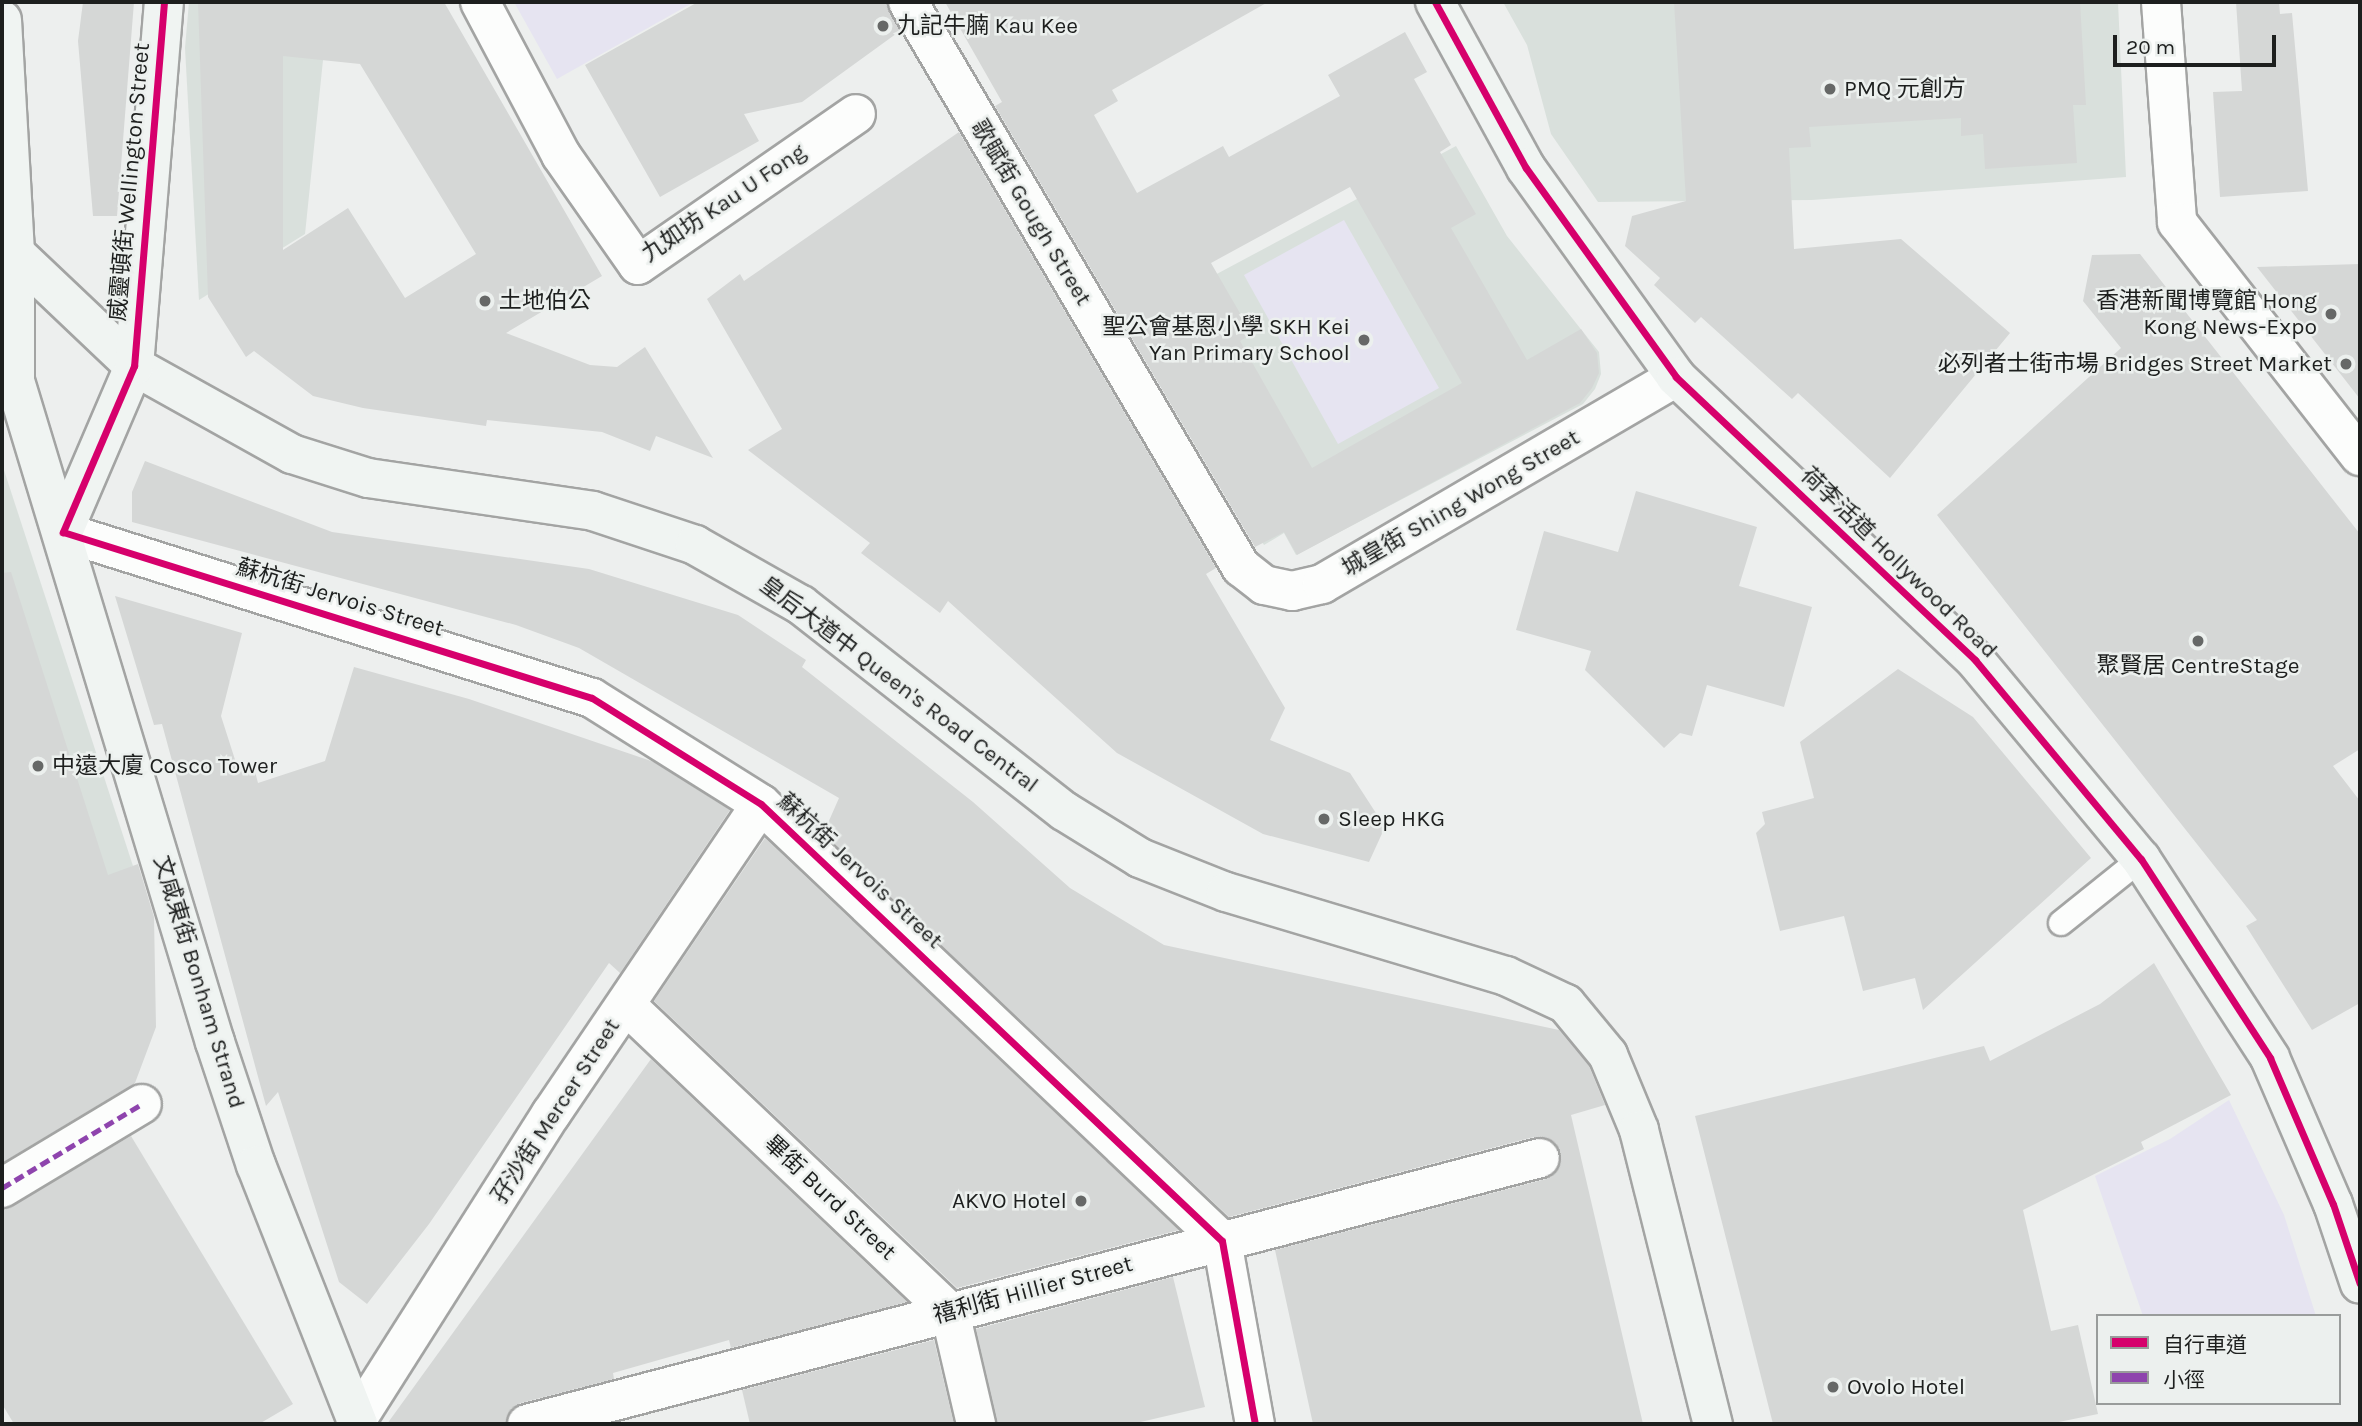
<!DOCTYPE html>
<meta charset="utf-8">
<style>
body{margin:0}
#map{position:relative;width:2362px;height:1426px;overflow:hidden;background:#edefee;font-family:Karla,"Noto Sans TC",sans-serif}
div>[style]{position:absolute}
.built>*{inset:0;background:#d9e0dc}
.green>*{inset:0;background:#e6e4f1}
.building>*{inset:0;background:#d5d7d6}
.roads{filter:drop-shadow(2px 0 #a3a4a3) drop-shadow(-2px 0 #a3a4a3) drop-shadow(0 2px #a3a4a3) drop-shadow(0 -2px #a3a4a3)}
.lane>*{height:24px;margin:-12px;padding:0 12px;transform-origin:12px;border-radius:12px;background:#fcfdfc}
.street>*{height:38px;margin:-19px;padding:0 19px;transform-origin:19px;border-radius:19px;background:#fcfdfc}
.secondary>*{height:38px;margin:-19px;padding:0 19px;transform-origin:19px;border-radius:19px;background:#f0f4f2}
.quiet>*{height:5px;margin-top:-2.5px;transform-origin:0;background:repeating-linear-gradient(90deg,#8e44ad 0 10px,transparent 0 15px)}
.cycleway>*{height:7px;margin:-3.5px;padding:0 3.5px;transform-origin:3.5px;border-radius:3.5px;background:#d6006c}
.dots>*{width:19px;height:19px;translate:-50% -50%;box-sizing:border-box;border:4px solid #ecf0ee;border-radius:50%}
span{translate:-50% -50%;white-space:nowrap;text-align:center;line-height:1.15;-webkit-text-stroke:5px #ecf0ee;paint-order:stroke}
.poi-label{font-size:23px;color:#1d1f1e}
.left{translate:0 -50%;text-align:left}
.right{translate:-100% -50%;text-align:right}
.street-label{font-size:23px;color:#1d1f1e}
.frame{position:absolute;inset:0;border:4px solid #1d1f1e;pointer-events:none}
.legend{position:absolute;left:2096px;top:1314px;width:245px;height:91px;box-sizing:border-box;background:#ecf0ee;border:2px solid #999c9b;margin:0;padding:9px 12px;list-style:none;font-size:21px;color:#1d1f1e}
.legend li{display:flex;align-items:center;gap:14px;height:35px}
.legend b{width:35px;border:2px solid #999c9b}
.scale{position:absolute;left:2113px;top:35px;width:163px;height:32px;box-sizing:border-box;border:4px solid #1d1f1e;border-top:0;padding-left:9px;font-size:21px;line-height:24px;white-space:nowrap;color:#1d1f1e;-webkit-text-stroke:5px #ecf0ee;paint-order:stroke}
</style>
<div id="map">
<div class="built">
<div style="clip-path:polygon(189px 2px,329px 2px,305px 234px,199px 300px,185px 48px)"></div>
<div style="clip-path:polygon(1503px 2px,2118px 2px,2126px 177px,1812px 200px,1598px 202px,1551px 134px,1527px 45px)"></div>
<div style="clip-path:polygon(1456px 146px,1507px 236px,1599px 352px,1601px 374px,1595px 389px,1583px 404px,1296px 555px,1284px 533px,1264px 545px,1127px 322px)"></div>
<div style="clip-path:polygon(2px 464px,133px 866px,3px 927px,2px 925px)"></div>
</div>
<div class="green">
<div style="clip-path:polygon(514px 2px,694px 2px,557px 79px)"></div>
<div style="clip-path:polygon(1344px 220px,1439px 388px,1338px 444px,1244px 275px)"></div>
<div style="clip-path:polygon(2229px 1100px,2284px 1215px,2316px 1316px,2143px 1316px,2095px 1176px,2170px 1139px)"></div>
</div>
<div class="building">
<div style="clip-path:polygon(83px 2px,134px 2px,117px 216px,93px 216px,78px 41px)"></div>
<div style="clip-path:polygon(evenodd,198px 2px,444px 2px,602px 276px,506px 333px,590px 365px,617px 367px,645px 347px,713px 458px,656px 436px,650px 451px,602px 432px,487px 420px,486px 426px,363px 408px,313px 396px,254px 351px,246px 357px,208px 297px,198px 2px,283px 56px,360px 64px,476px 254px,405px 298px,348px 208px,283px 250px,283px 56px)"></div>
<div style="clip-path:polygon(698px 2px,886px 2px,900px 31px,802px 102px,744px 114px,759px 141px,660px 197px,585px 65px)"></div>
<div style="clip-path:polygon(evenodd,945px 2px,1268px 2px,1112px 90px,1118px 101px,1094px 115px,1137px 193px,1223px 146px,1229px 157px,1340px 96px,1328px 75px,1405px 32px,1427px 72px,1414px 79px,1451px 145px,1440px 152px,1476px 214px,1451px 228px,1527px 360px,1581px 329px,1597px 353px,1599px 373px,1592px 388px,1580px 403px,1297px 555px,1284px 532px,1255px 547px,995px 106px,1002px 102px,945px 2px,1350px 187px,1462px 383px,1312px 468px,1240px 341px,1252px 334px,1211px 263px,1350px 187px)"></div>
<div style="clip-path:polygon(1674px 2px,2080px 2px,2086px 105px,2073px 105px,2077px 163px,1985px 169px,1983px 134px,1961px 136px,1961px 118px,1809px 127px,1811px 147px,1789px 148px,1794px 249px,1901px 239px,2010px 333px,1890px 478px,1798px 393px,1792px 399px,1701px 317px,1695px 323px,1654px 285px,1660px 278px,1625px 246px,1632px 216px,1686px 201px)"></div>
<div style="clip-path:polygon(2236px 2px,2279px 2px,2280px 14px,2292px 13px,2308px 191px,2220px 197px,2213px 92px,2242px 91px)"></div>
<div style="clip-path:polygon(959px 132px,1216px 568px,1206px 574px,1285px 708px,1270px 740px,1350px 773px,1385px 827px,1369px 862px,1263px 834px,1117px 753px,948px 601px,940px 613px,861px 553px,870px 543px,748px 450px,782px 429px,707px 299px,740px 274px,744px 281px)"></div>
<div style="clip-path:polygon(2140px 254px,2360px 534px,2360px 749px,2333px 766px,2360px 801px,2360px 1003px,2312px 1030px,2246px 926px,2257px 920px,1937px 515px,2121px 348px,2083px 301px,2092px 255px)"></div>
<div style="clip-path:polygon(2360px 264px,2360px 399px,2257px 267px)"></div>
<div style="clip-path:polygon(145px 461px,332px 532px,589px 569px,738px 615px,806px 660px,802px 667px,973px 802px,1070px 888px,1164px 945px,1559px 1030px,1589px 1066px,1605px 1105px,1571px 1115px,1643px 1424px,1313px 1424px,1275px 1250px,1546px 1179px,1561px 1163px,1555px 1142px,1534px 1137px,1229px 1217px,803px 814px,828px 823px,839px 798px,579px 648px,516px 625px,132px 522px,132px 492px)"></div>
<div style="clip-path:polygon(1636px 491px,1757px 527px,1739px 586px,1812px 607px,1784px 707px,1707px 685px,1692px 736px,1680px 733px,1664px 748px,1585px 670px,1591px 651px,1516px 630px,1544px 531px,1618px 552px)"></div>
<div style="clip-path:polygon(11px 572px,108px 875px,138px 864px,154px 917px,156px 1027px,135px 1083px,2px 1163px,2px 573px)"></div>
<div style="clip-path:polygon(115px 596px,242px 633px,221px 716px,238px 769px,253px 764px,258px 783px,325px 761px,354px 667px,469px 699px,654px 762px,730px 810px,620px 973px,609px 963px,429px 1224px,367px 1304px,339px 1282px,278px 1092px,266px 1106px,162px 724px,154px 725px)"></div>
<div style="clip-path:polygon(1898px 669px,1973px 717px,2091px 858px,1923px 1010px,1915px 978px,1863px 991px,1844px 916px,1780px 931px,1756px 833px,1765px 824px,1762px 812px,1814px 798px,1800px 742px)"></div>
<div style="clip-path:polygon(765px 838px,1179px 1230px,957px 1288px,654px 1001px)"></div>
<div style="clip-path:polygon(2154px 963px,2231px 1095px,2141px 1142px,2144px 1149px,2023px 1210px,2051px 1331px,2078px 1325px,2098px 1414px,2049px 1424px,1773px 1424px,1695px 1116px,1984px 1046px,1990px 1061px,2100px 1004px)"></div>
<div style="clip-path:polygon(651px 1059px,907px 1302px,731px 1348px,729px 1340px,613px 1373px,614px 1379px,521px 1403px,511px 1409px,506px 1424px,387px 1424px)"></div>
<div style="clip-path:polygon(131px 1136px,293px 1404px,259px 1424px,14px 1424px,2px 1404px,2px 1210px)"></div>
<div style="clip-path:polygon(1173px 1277px,1205px 1407px,1132px 1424px,997px 1424px,976px 1329px)"></div>
<div style="clip-path:polygon(934px 1340px,954px 1424px,750px 1424px,742px 1390px)"></div>
</div>
<div class="roads">
<div class="lane">
<div style="left:2061px;top:923px;width:102px;rotate:-38.7deg"></div>
</div>
<div class="street">
<div style="left:480px;top:2px;width:173px;rotate:62.1deg"></div>
<div style="left:561px;top:155px;width:134px;rotate:55deg"></div>
<div style="left:638px;top:265px;width:265px;rotate:-34.7deg"></div>
<div style="left:908px;top:2px;width:656px;rotate:59.49deg"></div>
<div style="left:1241px;top:567px;width:29px;rotate:38deg"></div>
<div style="left:1264px;top:585px;width:29px;rotate:12deg"></div>
<div style="left:1292px;top:591px;width:31px;rotate:-13deg"></div>
<div style="left:1322px;top:584px;width:410px;rotate:-30.3deg"></div>
<div style="left:2161px;top:2px;width:221px;rotate:85.8deg"></div>
<div style="left:2177px;top:222px;width:297px;rotate:52deg"></div>
<div style="left:63px;top:532px;width:554px;rotate:17.42deg"></div>
<div style="left:592px;top:698px;width:199px;rotate:32.1deg"></div>
<div style="left:761px;top:804px;width:635px;rotate:43.47deg"></div>
<div style="left:1222px;top:1241px;width:186px;rotate:79.8deg"></div>
<div style="left:626px;top:1005px;width:446px;rotate:43.5deg"></div>
<div style="left:950px;top:1312px;width:115px;rotate:76.9deg"></div>
<div style="left:2px;top:1188px;width:163px;rotate:-31deg"></div>
<div style="left:356px;top:1421px;width:364px;rotate:-57.6deg"></div>
<div style="left:551px;top:1114px;width:374px;rotate:-55.9deg"></div>
<div style="left:527px;top:1424px;width:1047px;rotate:-14.71deg"></div>
</div>
<div class="secondary">
<div style="left:1435px;top:2px;width:189px;rotate:61.3deg"></div>
<div style="left:1526px;top:168px;width:257px;rotate:54.3deg"></div>
<div style="left:1676px;top:377px;width:412px;rotate:43.4deg"></div>
<div style="left:1975px;top:660px;width:259px;rotate:50.2deg"></div>
<div style="left:2141px;top:859px;width:237px;rotate:57deg"></div>
<div style="left:2270px;top:1058px;width:159px;rotate:66.7deg"></div>
<div style="left:2333px;top:1204px;width:84px;rotate:71.4deg"></div>
<div style="left:2px;top:20px;width:233px;rotate:86.8deg"></div>
<div style="left:15px;top:253px;width:128px;rotate:90deg"></div>
<div style="left:15px;top:381px;width:691px;rotate:73.17deg"></div>
<div style="left:215px;top:1042px;width:130px;rotate:71.6deg"></div>
<div style="left:256px;top:1165px;width:278px;rotate:68.5deg"></div>
<div style="left:15px;top:253px;width:164px;rotate:43.5deg"></div>
<div style="left:134px;top:366px;width:181px;rotate:29.1deg"></div>
<div style="left:292px;top:454px;width:80px;rotate:17.5deg"></div>
<div style="left:368px;top:478px;width:227px;rotate:8.3deg"></div>
<div style="left:593px;top:511px;width:108px;rotate:18.4deg"></div>
<div style="left:695px;top:545px;width:122px;rotate:29.5deg"></div>
<div style="left:801px;top:605px;width:334px;rotate:38.1deg"></div>
<div style="left:1064px;top:811px;width:89px;rotate:31.7deg"></div>
<div style="left:1140px;top:858px;width:92px;rotate:21.6deg"></div>
<div style="left:1226px;top:892px;width:292px;rotate:16.7deg"></div>
<div style="left:1506px;top:976px;width:66px;rotate:25deg"></div>
<div style="left:1566px;top:1004px;width:66px;rotate:50.5deg"></div>
<div style="left:1608px;top:1055px;width:81px;rotate:67.5deg"></div>
<div style="left:1639px;top:1130px;width:303px;rotate:75.9deg"></div>
<div style="left:63px;top:532px;width:181px;rotate:-66.8deg"></div>
<div style="left:134px;top:366px;width:365px;rotate:-85.3deg"></div>
</div>
</div>
<div class="quiet">
<div style="left:2px;top:1188px;width:163px;rotate:-31deg"></div>
</div>
<div class="cycleway">
<div style="left:164px;top:2px;width:365px;rotate:94.7deg"></div>
<div style="left:134px;top:366px;width:181px;rotate:113.2deg"></div>
<div style="left:63px;top:532px;width:554px;rotate:17.42deg"></div>
<div style="left:592px;top:698px;width:199px;rotate:32.1deg"></div>
<div style="left:761px;top:804px;width:635px;rotate:43.47deg"></div>
<div style="left:1222px;top:1241px;width:186px;rotate:79.8deg"></div>
<div style="left:1435px;top:2px;width:189px;rotate:61.3deg"></div>
<div style="left:1526px;top:168px;width:257px;rotate:54.3deg"></div>
<div style="left:1676px;top:377px;width:412px;rotate:43.4deg"></div>
<div style="left:1975px;top:660px;width:259px;rotate:50.2deg"></div>
<div style="left:2141px;top:859px;width:237px;rotate:57deg"></div>
<div style="left:2270px;top:1058px;width:159px;rotate:66.7deg"></div>
<div style="left:2333px;top:1204px;width:84px;rotate:71.4deg"></div>
</div>
<div class="dots">
<div style="left:883px;top:26px;background:#666867"></div>
<div style="left:1830px;top:89px;background:#666867"></div>
<div style="left:485px;top:301px;background:#666867"></div>
<div style="left:2331px;top:314px;background:#666867"></div>
<div style="left:1364px;top:340px;background:#666867"></div>
<div style="left:2346px;top:364px;background:#666867"></div>
<div style="left:2198px;top:641px;background:#666867"></div>
<div style="left:38px;top:766px;background:#666867"></div>
<div style="left:1324px;top:819px;background:#666867"></div>
<div style="left:1081px;top:1201px;background:#666867"></div>
<div style="left:1833px;top:1387px;background:#666867"></div>
</div>
<div class="poi-label">
<span class="left" style="left:897px;top:26px">九記牛腩 Kau Kee</span>
<span class="left" style="left:1844px;top:89px">PMQ 元創方</span>
<span class="left" style="left:499px;top:301px">土地伯公</span>
<span class="right" style="left:2317px;top:314px">香港新聞博覽館 Hong<br>Kong News-Expo</span>
<span class="right" style="left:1350px;top:340px">聖公會基恩小學 SKH Kei<br>Yan Primary School</span>
<span class="right" style="left:2332px;top:364px">必列者士街市場 Bridges Street Market</span>
<span style="left:2198px;top:666px">聚賢居 CentreStage</span>
<span class="left" style="left:52px;top:766px">中遠大廈 Cosco Tower</span>
<span class="left" style="left:1338px;top:819px">Sleep HKG</span>
<span class="right" style="left:1067px;top:1201px">AKVO Hotel</span>
<span class="left" style="left:1847px;top:1387px">Ovolo Hotel</span>
</div>
<div class="street-label">
<span style="left:130px;top:182px;rotate:-85deg">威靈頓街 Wellington Street</span>
<span style="left:724px;top:203px;rotate:-34deg">九如坊 Kau U Fong</span>
<span style="left:1031px;top:213px;rotate:59deg">歌賦街 Gough Street</span>
<span style="left:1461px;top:503px;rotate:-30deg">城皇街 Shing Wong Street</span>
<span style="left:1899px;top:563px;rotate:44deg">荷李活道 Hollywood Road</span>
<span style="left:340px;top:598px;rotate:17deg">蘇杭街 Jervois Street</span>
<span style="left:899px;top:685px;rotate:37deg">皇后大道中 Queen's Road Central</span>
<span style="left:860px;top:871px;rotate:43deg">蘇杭街 Jervois Street</span>
<span style="left:199px;top:982px;rotate:73deg">文咸東街 Bonham Strand</span>
<span style="left:556px;top:1111px;rotate:-57deg">孖沙街 Mercer Street</span>
<span style="left:830px;top:1198px;rotate:43deg">畢街 Burd Street</span>
<span style="left:1033px;top:1290px;rotate:-15deg">禧利街 Hillier Street</span>
</div>
<div class="frame"></div>
<ul class="legend">
<li><b style="height:9px;background:#d6006c"></b>自行車道</li>
<li><b style="height:9px;background:#8e44ad"></b>小徑</li>
</ul>
<div class="scale">20 m</div>
</div>
